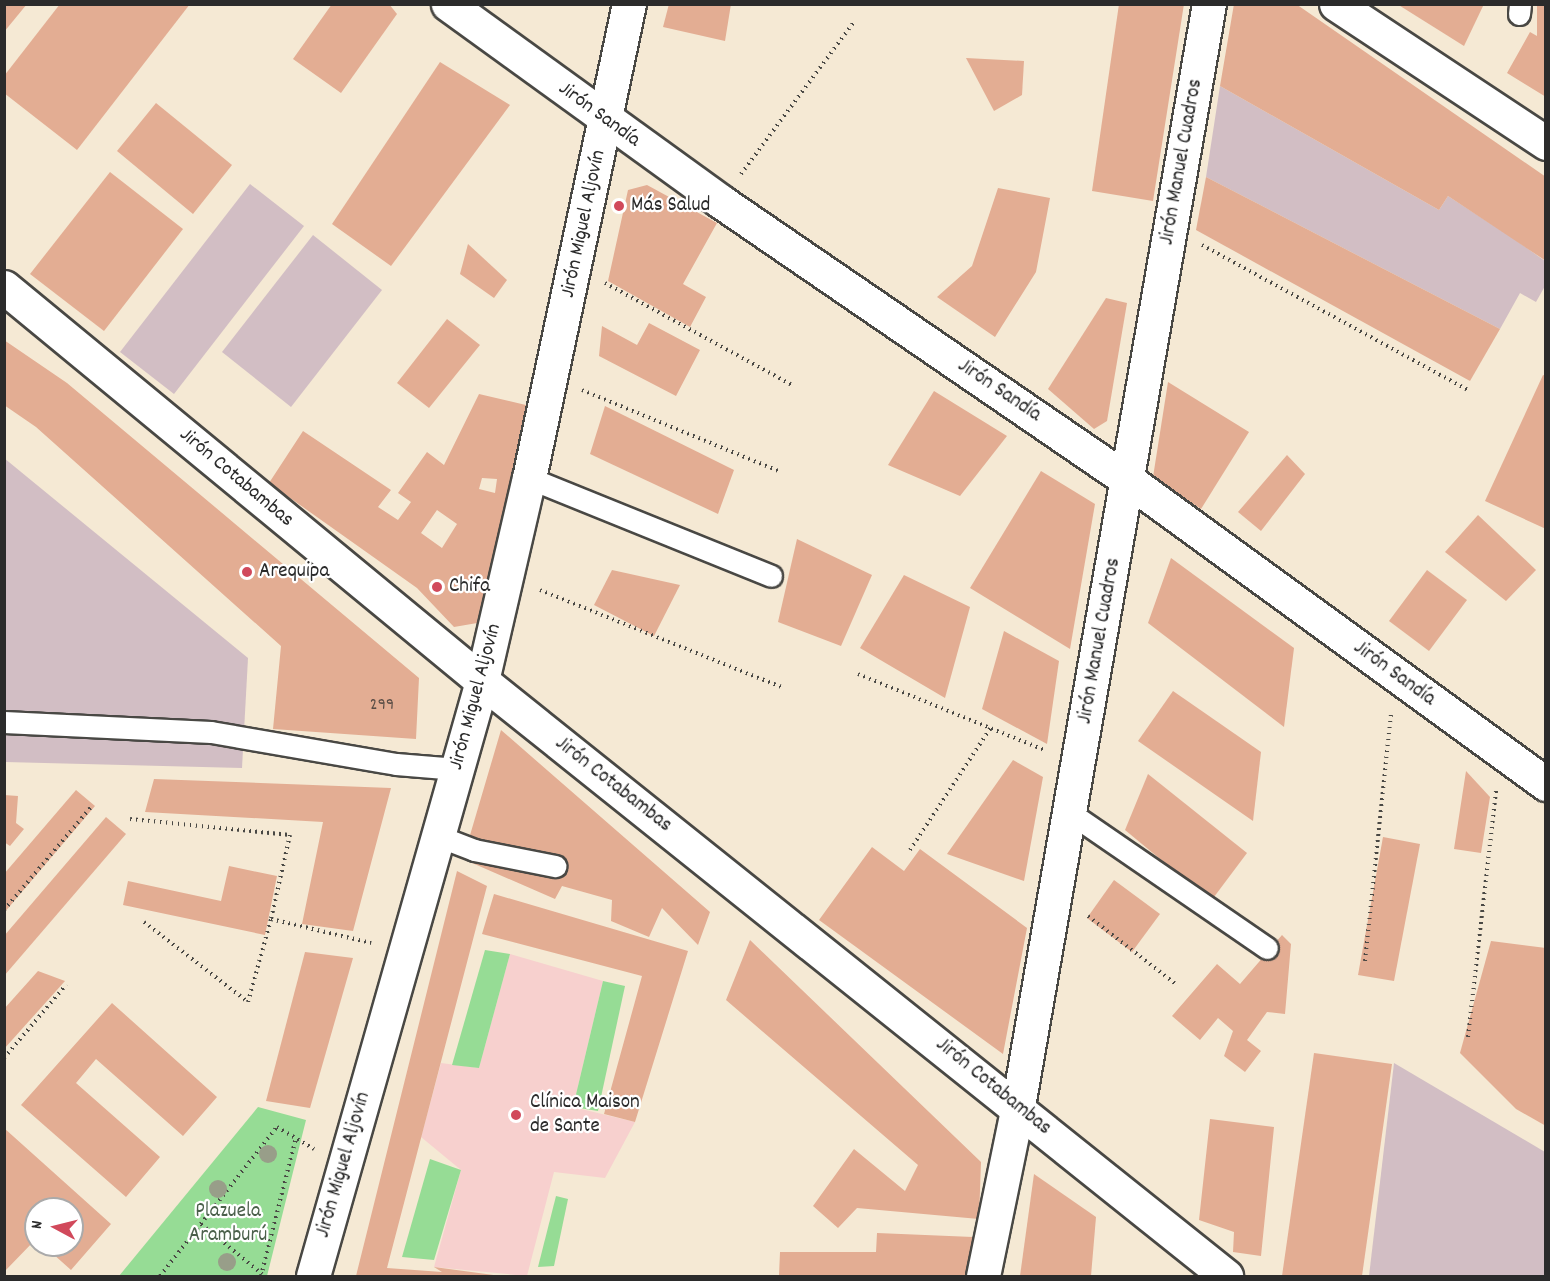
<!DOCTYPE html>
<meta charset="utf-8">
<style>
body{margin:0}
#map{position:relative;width:1550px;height:1281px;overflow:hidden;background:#f5e9d4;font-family:Dekko,sans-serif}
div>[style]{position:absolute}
.built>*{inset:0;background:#f7d0ce}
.industrial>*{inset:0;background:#d2bec4}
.green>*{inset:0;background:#96dc95}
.building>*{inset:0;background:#e3ad93}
.path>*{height:4px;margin-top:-2px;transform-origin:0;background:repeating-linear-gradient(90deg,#494844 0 1.5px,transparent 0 6px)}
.roads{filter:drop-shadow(2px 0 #494844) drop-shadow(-2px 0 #494844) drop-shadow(0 2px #494844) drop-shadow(0 -2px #494844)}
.lane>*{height:21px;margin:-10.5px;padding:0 10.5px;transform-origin:10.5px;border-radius:10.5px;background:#fff}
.street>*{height:33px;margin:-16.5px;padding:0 16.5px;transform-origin:16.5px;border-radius:16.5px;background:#fff}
.secondary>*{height:33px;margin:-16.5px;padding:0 16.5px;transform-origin:16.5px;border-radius:16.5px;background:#fff}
.trees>*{width:18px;height:18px;margin:-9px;border-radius:50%;background:#989e89}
.dots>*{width:16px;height:16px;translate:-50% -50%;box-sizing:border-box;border:3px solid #fff;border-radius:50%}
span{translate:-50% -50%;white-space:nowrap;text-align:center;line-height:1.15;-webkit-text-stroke:4.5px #fff;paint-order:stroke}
.number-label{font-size:18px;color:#594c45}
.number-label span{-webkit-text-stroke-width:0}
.street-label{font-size:21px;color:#2b2b2b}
.poi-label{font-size:21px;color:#2b2b2b}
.left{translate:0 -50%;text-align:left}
.park-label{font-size:21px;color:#4b604b}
.frame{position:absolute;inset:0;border:6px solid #2b2b2b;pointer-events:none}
.north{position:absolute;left:24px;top:1197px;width:60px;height:60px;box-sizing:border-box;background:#fff;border:2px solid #aaa;border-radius:50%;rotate:277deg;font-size:16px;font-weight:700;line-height:24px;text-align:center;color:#2b2b2b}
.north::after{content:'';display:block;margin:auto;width:21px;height:27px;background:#d1495b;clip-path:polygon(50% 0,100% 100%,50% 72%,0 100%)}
</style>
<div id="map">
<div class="built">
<div style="clip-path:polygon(510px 954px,603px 981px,573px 1107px,635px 1122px,605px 1178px,554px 1172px,527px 1276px,434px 1267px,461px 1170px,421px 1137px,441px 1063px,479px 1068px)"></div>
</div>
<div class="industrial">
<div style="clip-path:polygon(1220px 86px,1439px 210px,1448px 196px,1514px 239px,1545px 261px,1545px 286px,1536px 302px,1520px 293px,1500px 329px,1206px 177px)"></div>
<div style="clip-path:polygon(250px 184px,304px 226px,174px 394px,120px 352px)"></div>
<div style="clip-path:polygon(313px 235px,382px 290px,291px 407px,222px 352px)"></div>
<div style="clip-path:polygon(4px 458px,248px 658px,242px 768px,5px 762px)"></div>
<div style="clip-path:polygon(1394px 1063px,1545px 1152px,1545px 1276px,1369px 1276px)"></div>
</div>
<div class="green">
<div style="clip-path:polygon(485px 950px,510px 954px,479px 1068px,452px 1065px)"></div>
<div style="clip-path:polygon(603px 981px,625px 986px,598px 1111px,573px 1107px)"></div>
<div style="clip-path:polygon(258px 1107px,306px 1120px,267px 1276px,119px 1276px)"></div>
<div style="clip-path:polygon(430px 1159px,461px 1170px,434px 1260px,402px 1257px)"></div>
<div style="clip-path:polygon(556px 1196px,568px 1199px,554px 1266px,538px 1267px)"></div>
</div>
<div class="building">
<div style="clip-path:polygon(4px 4px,27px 4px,4px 32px)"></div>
<div style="clip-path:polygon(60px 4px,190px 4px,77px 150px,4px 93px,4px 76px)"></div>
<div style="clip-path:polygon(332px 4px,389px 4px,397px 14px,341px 93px,293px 59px)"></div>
<div style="clip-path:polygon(669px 4px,731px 4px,725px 41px,663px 27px)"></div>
<div style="clip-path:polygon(1119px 4px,1184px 4px,1153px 201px,1092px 191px)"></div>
<div style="clip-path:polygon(1234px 4px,1296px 4px,1546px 177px,1546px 261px,1448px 196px,1439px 210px,1220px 86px)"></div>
<div style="clip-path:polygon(1397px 4px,1484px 4px,1464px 46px)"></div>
<div style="clip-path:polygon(1537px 4px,1546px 4px,1546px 97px,1507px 73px,1530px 32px,1537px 36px)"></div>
<div style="clip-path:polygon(966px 58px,1024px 61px,1022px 95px,994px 111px)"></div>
<div style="clip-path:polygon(440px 62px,510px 105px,391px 266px,332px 224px)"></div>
<div style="clip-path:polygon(156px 103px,232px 165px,193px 214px,117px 151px)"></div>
<div style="clip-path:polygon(110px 172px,183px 229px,104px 331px,30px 274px)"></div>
<div style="clip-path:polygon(1206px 177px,1500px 329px,1470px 381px,1196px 230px)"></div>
<div style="clip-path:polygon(647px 185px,717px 223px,683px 284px,706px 297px,690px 327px,608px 281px,628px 190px)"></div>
<div style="clip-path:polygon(998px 188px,1050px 198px,1036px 272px,995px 337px,937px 297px,972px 266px)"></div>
<div style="clip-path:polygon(468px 244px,507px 280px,494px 298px,460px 274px)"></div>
<div style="clip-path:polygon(1106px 298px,1127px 303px,1107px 421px,1094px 429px,1048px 389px)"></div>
<div style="clip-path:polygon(447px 319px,480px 345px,429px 408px,397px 383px)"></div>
<div style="clip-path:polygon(649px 323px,700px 350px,676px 396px,599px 356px,602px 326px,637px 345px)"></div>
<div style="clip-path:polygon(4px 340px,67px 383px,419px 678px,416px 739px,273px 729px,281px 646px,36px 427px,4px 405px)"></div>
<div style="clip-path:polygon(1543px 375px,1546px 376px,1546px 529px,1485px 501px)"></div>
<div style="clip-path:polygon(1168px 382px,1249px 432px,1201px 509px,1153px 477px)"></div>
<div style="clip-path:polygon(934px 391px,1007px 436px,960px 496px,888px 465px)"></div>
<div style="clip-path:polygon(evenodd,479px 394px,530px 406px,483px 622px,454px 627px,417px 588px,269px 483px,303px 431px,391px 490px,378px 507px,398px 520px,411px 502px,398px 493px,427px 452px,444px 465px,479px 394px,482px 478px,497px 479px,495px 493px,479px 489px,482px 478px,479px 394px,437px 510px,457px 524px,442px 548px,421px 533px,437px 510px)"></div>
<div style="clip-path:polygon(605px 406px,734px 470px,718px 514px,590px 454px)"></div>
<div style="clip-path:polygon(1287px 455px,1305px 474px,1261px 531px,1238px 512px)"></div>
<div style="clip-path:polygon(1041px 471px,1095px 504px,1070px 649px,970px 588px)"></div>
<div style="clip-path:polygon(1478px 515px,1536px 570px,1506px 601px,1445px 552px)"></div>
<div style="clip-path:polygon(797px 539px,872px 575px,841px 646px,778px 622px)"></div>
<div style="clip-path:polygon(1171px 558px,1294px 648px,1284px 727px,1148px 623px)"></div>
<div style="clip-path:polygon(612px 570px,680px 585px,654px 636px,594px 605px)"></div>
<div style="clip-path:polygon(1427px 570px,1467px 600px,1429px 651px,1389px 621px)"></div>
<div style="clip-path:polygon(904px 575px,970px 607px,945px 698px,860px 648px)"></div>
<div style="clip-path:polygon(1004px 631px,1059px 661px,1047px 744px,982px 709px)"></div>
<div style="clip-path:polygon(1173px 691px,1261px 752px,1253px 821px,1138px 741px)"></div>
<div style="clip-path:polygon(501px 730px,710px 912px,698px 945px,662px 908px,649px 937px,611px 921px,612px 900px,562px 886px,555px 899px,463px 859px)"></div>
<div style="clip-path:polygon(1013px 760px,1043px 777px,1024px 881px,947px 854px)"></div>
<div style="clip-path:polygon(1466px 771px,1490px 797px,1481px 853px,1454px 849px)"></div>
<div style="clip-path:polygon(1148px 774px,1247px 853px,1211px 901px,1125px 830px)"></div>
<div style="clip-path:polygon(154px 779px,391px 788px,353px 931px,302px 924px,323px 822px,145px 812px)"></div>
<div style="clip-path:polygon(76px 790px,95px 806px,4px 913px,4px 874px)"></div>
<div style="clip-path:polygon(4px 795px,18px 796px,16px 823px,24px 829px,10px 846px,4px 842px)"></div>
<div style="clip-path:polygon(106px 817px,126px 834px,4px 976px,4px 936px)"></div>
<div style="clip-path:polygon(1383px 837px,1420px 844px,1394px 981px,1358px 975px)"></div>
<div style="clip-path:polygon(872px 847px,904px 871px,920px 849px,1027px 928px,1003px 1054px,819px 920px)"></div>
<div style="clip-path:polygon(229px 866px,277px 876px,265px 935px,123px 905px,128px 881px,221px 901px)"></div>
<div style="clip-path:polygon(457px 871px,487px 886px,387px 1268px,442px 1272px,434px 1267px,501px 1276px,356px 1276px)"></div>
<div style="clip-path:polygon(1114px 880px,1160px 914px,1132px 952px,1087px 918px)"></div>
<div style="clip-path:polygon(494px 894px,688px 951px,635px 1122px,604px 1114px,642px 976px,482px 934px)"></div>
<div style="clip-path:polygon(1282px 935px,1291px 944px,1285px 1014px,1267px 1012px,1247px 1040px,1261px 1051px,1245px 1072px,1224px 1056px,1233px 1031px,1218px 1018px,1200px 1040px,1172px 1016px,1217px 964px,1240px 984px)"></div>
<div style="clip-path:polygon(750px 940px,981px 1162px,979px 1219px,857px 1208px,838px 1228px,813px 1206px,854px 1149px,905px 1191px,918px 1165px,726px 1000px)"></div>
<div style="clip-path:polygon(1491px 941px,1546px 948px,1546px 1126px,1516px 1109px,1460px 1053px)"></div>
<div style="clip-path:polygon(305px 952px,353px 958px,310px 1108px,266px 1101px)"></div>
<div style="clip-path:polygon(38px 971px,65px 981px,4px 1049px,4px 1009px)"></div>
<div style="clip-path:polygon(112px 1003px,217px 1097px,183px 1136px,96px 1059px,76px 1083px,160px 1157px,126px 1197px,21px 1105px)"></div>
<div style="clip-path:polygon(1314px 1053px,1392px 1064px,1362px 1276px,1282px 1276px)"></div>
<div style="clip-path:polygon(1210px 1119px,1274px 1127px,1261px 1256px,1233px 1252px,1234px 1232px,1199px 1220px)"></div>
<div style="clip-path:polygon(4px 1128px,111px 1224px,71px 1270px,43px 1245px,72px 1245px,72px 1209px,36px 1209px,36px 1239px,4px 1272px)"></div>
<div style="clip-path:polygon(1034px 1174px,1096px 1217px,1091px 1276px,1020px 1276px)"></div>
<div style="clip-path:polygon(877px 1233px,973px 1237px,965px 1276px,779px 1276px,780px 1252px,876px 1252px)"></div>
</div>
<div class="path">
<div style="left:741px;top:174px;width:188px;rotate:-53.4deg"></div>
<div style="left:1202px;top:245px;width:305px;rotate:28.6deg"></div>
<div style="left:605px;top:283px;width:215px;rotate:28.6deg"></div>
<div style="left:582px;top:390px;width:215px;rotate:22.4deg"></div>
<div style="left:540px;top:590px;width:260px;rotate:21.9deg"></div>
<div style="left:858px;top:674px;width:201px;rotate:22.2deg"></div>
<div style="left:130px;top:819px;width:161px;rotate:5.7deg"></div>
<div style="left:290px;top:835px;width:86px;rotate:102.7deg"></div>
<div style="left:910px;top:850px;width:147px;rotate:-56.6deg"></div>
<div style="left:4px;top:910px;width:136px;rotate:-49.8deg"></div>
<div style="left:1088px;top:916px;width:113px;rotate:37.8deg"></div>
<div style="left:144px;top:922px;width:131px;rotate:37.6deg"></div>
<div style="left:248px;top:1002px;width:86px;rotate:-74.5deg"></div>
<div style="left:271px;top:919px;width:103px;rotate:13.5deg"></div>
<div style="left:1365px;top:961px;width:248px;rotate:-84deg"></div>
<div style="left:1468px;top:1037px;width:249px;rotate:-83.5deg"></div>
<div style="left:4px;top:1058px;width:96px;rotate:-49.7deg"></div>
<div style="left:201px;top:1224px;width:79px;rotate:39.3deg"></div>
<div style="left:160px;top:1276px;width:189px;rotate:-51.9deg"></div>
<div style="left:277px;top:1127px;width:43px;rotate:30.7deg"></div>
<div style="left:261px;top:1276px;width:142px;rotate:-75.8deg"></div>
</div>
<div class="roads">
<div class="lane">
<div style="left:1519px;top:14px;width:10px;rotate:-84deg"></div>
<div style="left:529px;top:478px;width:261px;rotate:22deg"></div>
<div style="left:4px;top:722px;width:207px;rotate:2.8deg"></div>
<div style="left:211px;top:732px;width:188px;rotate:9.8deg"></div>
<div style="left:396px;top:764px;width:61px;rotate:4.7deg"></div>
<div style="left:1069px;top:812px;width:240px;rotate:34.5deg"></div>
<div style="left:438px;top:836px;width:39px;rotate:21deg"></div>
<div style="left:474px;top:850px;width:83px;rotate:11.2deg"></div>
</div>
<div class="street">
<div style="left:448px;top:4px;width:336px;rotate:35.9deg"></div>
<div style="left:720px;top:201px;width:494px;rotate:34.4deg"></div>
<div style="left:1128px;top:480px;width:517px;rotate:36.03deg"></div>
<div style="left:1336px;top:4px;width:252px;rotate:33.5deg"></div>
<div style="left:4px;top:287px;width:619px;rotate:39.5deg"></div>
<div style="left:482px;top:681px;width:953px;rotate:38.65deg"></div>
<div style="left:983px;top:1276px;width:174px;rotate:-78.4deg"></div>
<div style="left:1018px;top:1106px;width:1118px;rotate:-80.17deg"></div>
</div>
<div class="secondary">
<div style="left:313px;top:1276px;width:619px;rotate:-74.14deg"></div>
<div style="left:482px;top:681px;width:208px;rotate:-77deg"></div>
<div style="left:529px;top:478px;width:484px;rotate:-78.1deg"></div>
</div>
</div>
<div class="trees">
<div style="left:268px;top:1154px"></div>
<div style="left:218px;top:1189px"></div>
<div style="left:227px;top:1262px"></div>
</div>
<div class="dots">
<div style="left:619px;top:206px;background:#d1495b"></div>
<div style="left:247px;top:572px;background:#d1495b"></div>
<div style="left:437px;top:587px;background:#d1495b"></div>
<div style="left:516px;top:1115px;background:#d1495b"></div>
</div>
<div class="number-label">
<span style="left:382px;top:706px">299</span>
</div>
<div class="street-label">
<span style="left:599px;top:115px;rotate:36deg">Jirón Sandía</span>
<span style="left:1182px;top:162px;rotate:-80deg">Jirón Manuel Cuadros</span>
<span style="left:584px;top:224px;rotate:-78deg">Jirón Miguel Aljovín</span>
<span style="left:999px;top:391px;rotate:34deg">Jirón Sandía</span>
<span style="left:236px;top:478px;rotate:40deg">Jirón Cotabambas</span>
<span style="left:1100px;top:641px;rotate:-80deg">Jirón Manuel Cuadros</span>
<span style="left:1394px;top:674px;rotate:36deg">Jirón Sandía</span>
<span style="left:476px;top:697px;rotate:-75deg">Jirón Miguel Aljovín</span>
<span style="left:613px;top:785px;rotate:38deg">Jirón Cotabambas</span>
<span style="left:993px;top:1087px;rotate:39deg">Jirón Cotabambas</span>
<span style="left:344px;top:1165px;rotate:-74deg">Jirón Miguel Aljovín</span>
</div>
<div class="poi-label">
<span class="left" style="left:631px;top:206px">Más Salud</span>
<span class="left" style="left:259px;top:572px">Arequipa</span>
<span class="left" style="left:449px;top:587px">Chifa</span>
<span class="left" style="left:530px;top:1115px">Clínica Maison<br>de Sante</span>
</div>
<div class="park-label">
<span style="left:228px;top:1224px">Plazuela<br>Aramburú</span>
</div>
<div class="frame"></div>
<div class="north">N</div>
</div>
